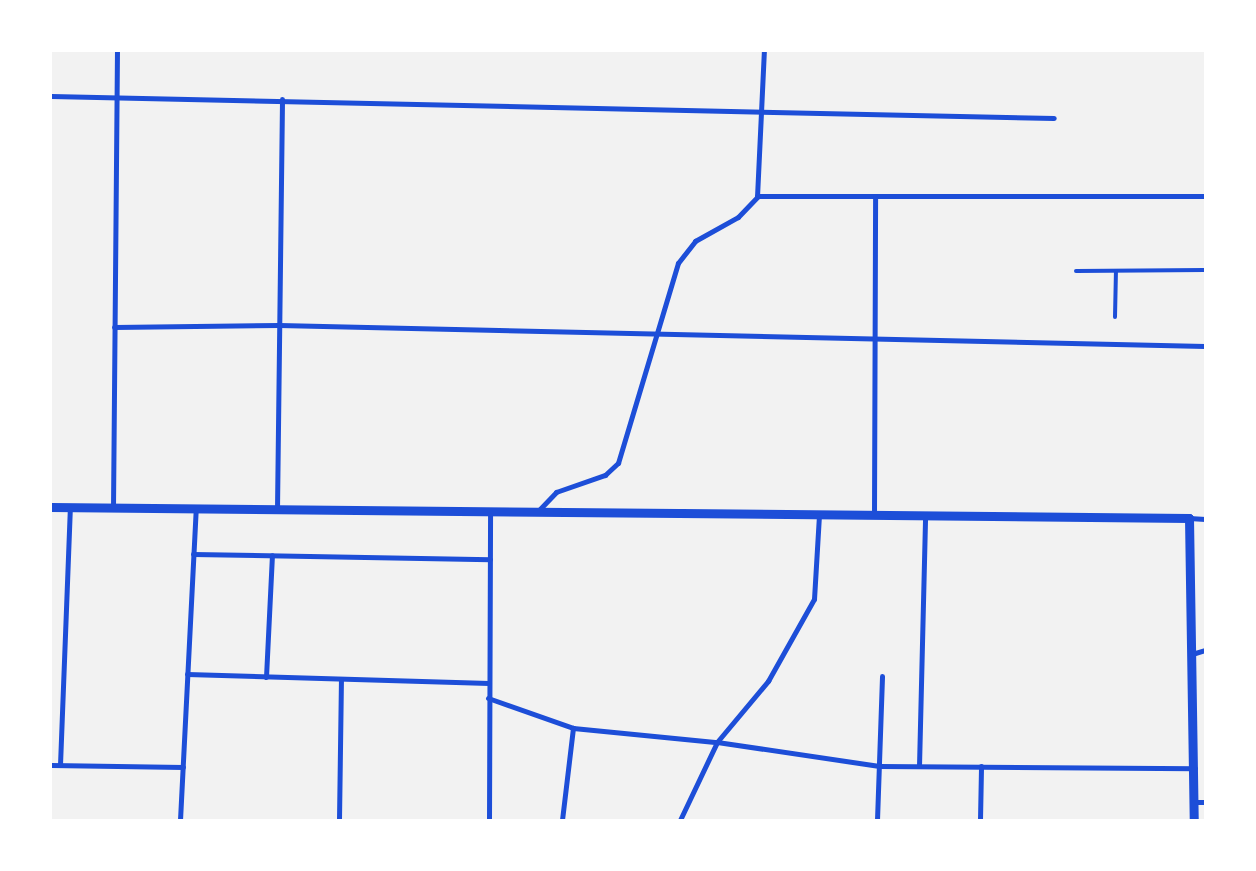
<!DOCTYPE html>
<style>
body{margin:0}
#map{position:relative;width:1256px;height:871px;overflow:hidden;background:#f2f2f2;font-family:Lora,serif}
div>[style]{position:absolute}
.service>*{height:4px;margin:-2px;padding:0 2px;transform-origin:2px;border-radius:2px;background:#1d4ed8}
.minor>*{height:5px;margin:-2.5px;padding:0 2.5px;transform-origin:2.5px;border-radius:2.5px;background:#1d4ed8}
.tertiary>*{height:9px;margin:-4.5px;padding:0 4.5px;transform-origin:4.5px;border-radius:4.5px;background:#1d4ed8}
span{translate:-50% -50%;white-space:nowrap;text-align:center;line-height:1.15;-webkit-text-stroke:4px #fff;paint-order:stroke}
.frame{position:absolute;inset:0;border:52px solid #fff;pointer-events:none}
</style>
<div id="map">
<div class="service">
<div style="left:1076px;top:271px;width:129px;rotate:-0.4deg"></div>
<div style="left:1115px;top:317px;width:46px;rotate:-88.8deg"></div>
</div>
<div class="minor">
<div style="left:51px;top:96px;width:1003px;rotate:1.26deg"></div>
<div style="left:757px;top:196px;width:448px"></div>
<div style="left:114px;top:327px;width:165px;rotate:-0.7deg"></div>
<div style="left:279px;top:325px;width:926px;rotate:1.3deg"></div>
<div style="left:113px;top:508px;width:457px;rotate:-89.5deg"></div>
<div style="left:277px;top:510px;width:411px;rotate:-89.3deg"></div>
<div style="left:537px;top:512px;width:28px;rotate:-46deg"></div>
<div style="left:556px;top:492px;width:52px;rotate:-19.1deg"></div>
<div style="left:605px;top:475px;width:18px;rotate:-43deg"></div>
<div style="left:618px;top:463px;width:209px;rotate:-73.3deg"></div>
<div style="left:678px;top:263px;width:28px;rotate:-52deg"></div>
<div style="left:695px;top:241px;width:49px;rotate:-29.2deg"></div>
<div style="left:738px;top:217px;width:28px;rotate:-46deg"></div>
<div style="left:757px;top:197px;width:146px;rotate:-87.3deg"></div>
<div style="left:874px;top:516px;width:320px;rotate:-89.8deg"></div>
<div style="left:1189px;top:518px;width:16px;rotate:4deg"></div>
<div style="left:193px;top:554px;width:297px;rotate:1deg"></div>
<div style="left:1192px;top:654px;width:14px;rotate:-17deg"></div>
<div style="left:187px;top:674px;width:302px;rotate:1.7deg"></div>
<div style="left:266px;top:677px;width:122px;rotate:-87.2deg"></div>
<div style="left:488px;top:698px;width:90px;rotate:19.4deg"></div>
<div style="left:573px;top:728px;width:145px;rotate:5.6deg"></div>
<div style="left:717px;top:742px;width:164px;rotate:8.4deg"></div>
<div style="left:879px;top:766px;width:316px;rotate:0.4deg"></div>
<div style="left:51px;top:765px;width:132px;rotate:0.9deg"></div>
<div style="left:60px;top:765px;width:258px;rotate:-87.8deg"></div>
<div style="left:919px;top:766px;width:250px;rotate:-88.6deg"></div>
<div style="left:1195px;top:802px;width:10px"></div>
<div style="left:180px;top:820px;width:312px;rotate:-87.1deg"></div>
<div style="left:339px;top:820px;width:141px;rotate:-89.2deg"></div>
<div style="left:489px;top:820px;width:308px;rotate:-89.8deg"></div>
<div style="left:562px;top:820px;width:93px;rotate:-83.2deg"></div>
<div style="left:680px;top:820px;width:86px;rotate:-64.6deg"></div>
<div style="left:717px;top:742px;width:80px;rotate:-50.1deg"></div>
<div style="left:768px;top:681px;width:94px;rotate:-60.7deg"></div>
<div style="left:814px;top:599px;width:84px;rotate:-86.6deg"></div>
<div style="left:877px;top:820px;width:144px;rotate:-88deg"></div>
<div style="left:980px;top:820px;width:54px;rotate:-88.9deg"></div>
</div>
<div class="tertiary">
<div style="left:51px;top:507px;width:1138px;rotate:0.55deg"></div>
<div style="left:1189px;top:518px;width:302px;rotate:89.1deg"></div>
</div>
<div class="frame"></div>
</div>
